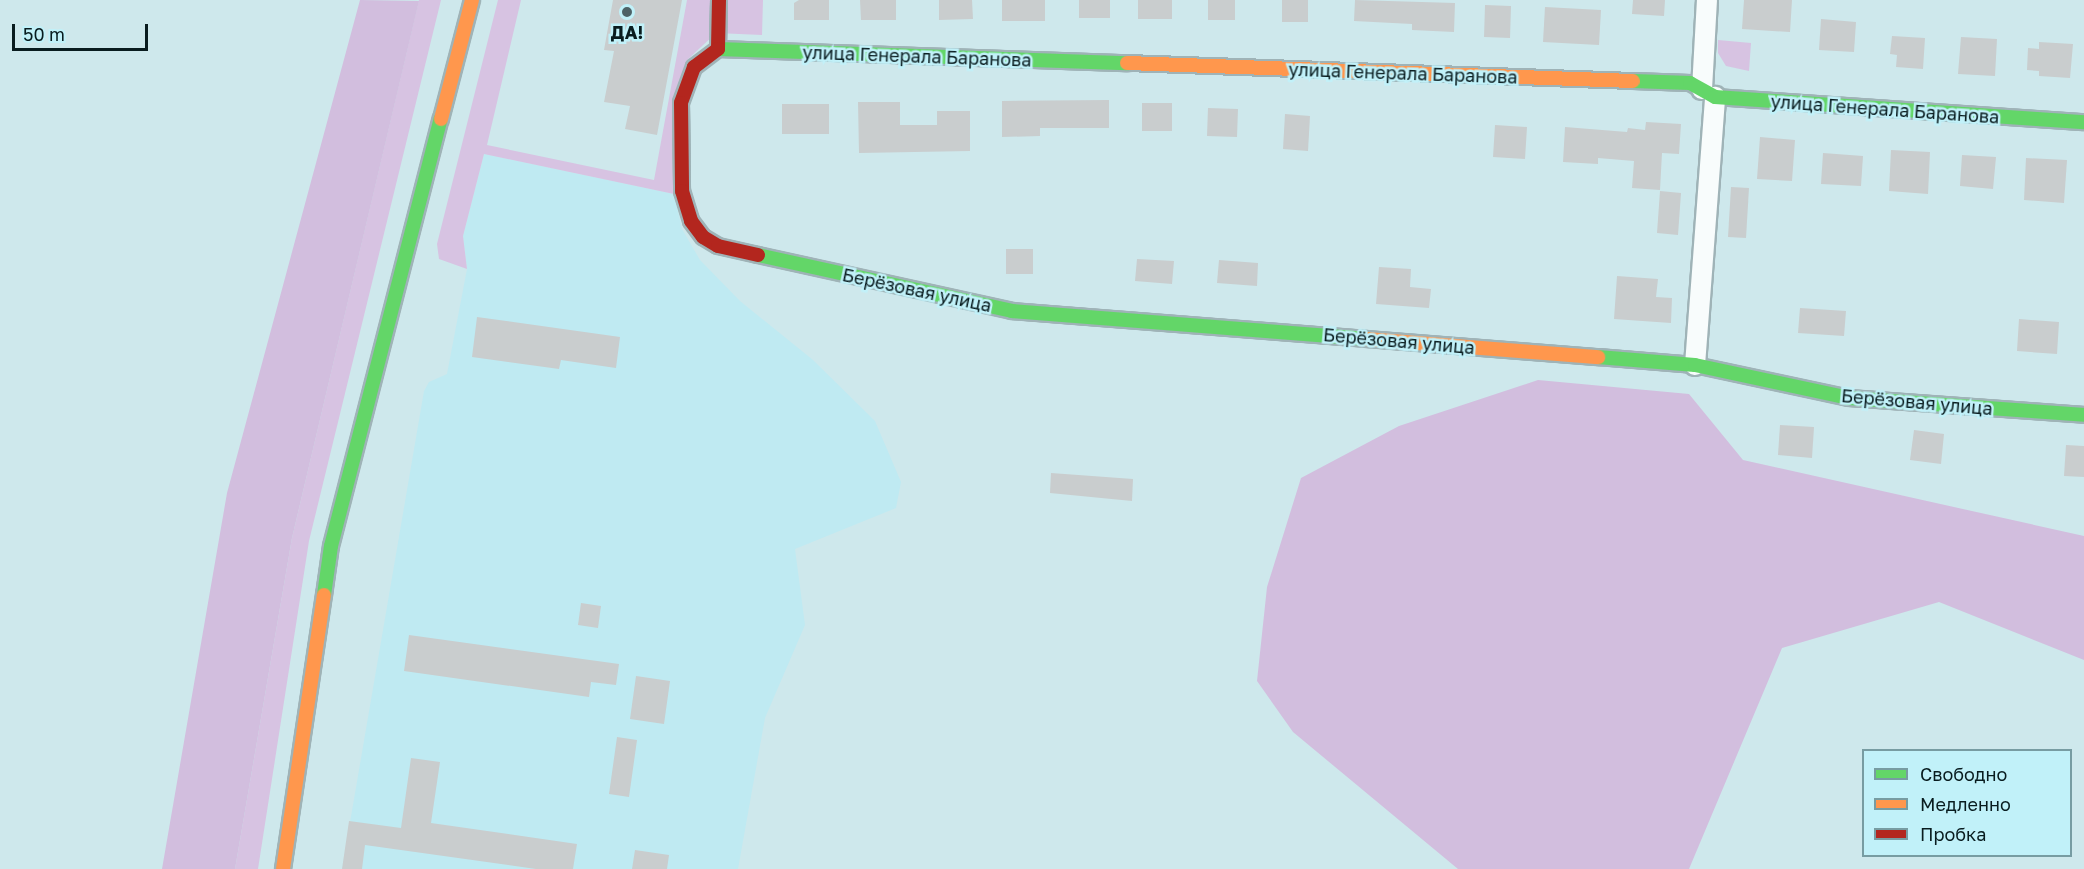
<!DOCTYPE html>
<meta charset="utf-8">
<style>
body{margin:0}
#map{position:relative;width:2084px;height:869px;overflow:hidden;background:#cee8ec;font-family:"Golos Text",sans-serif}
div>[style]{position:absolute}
.built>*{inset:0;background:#bfeaf2}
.green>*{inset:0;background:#d7c3e2}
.forest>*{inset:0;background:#d2bede}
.building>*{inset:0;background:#c9cdce}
.roads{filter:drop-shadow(2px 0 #9fb3b7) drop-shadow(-2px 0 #9fb3b7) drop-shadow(0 2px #9fb3b7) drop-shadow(0 -2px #9fb3b7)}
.street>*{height:20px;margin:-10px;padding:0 10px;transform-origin:10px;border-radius:10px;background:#f8fcfc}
.fast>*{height:14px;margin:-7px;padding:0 7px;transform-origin:7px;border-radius:7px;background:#63d668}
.slow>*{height:14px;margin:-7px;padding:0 7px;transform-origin:7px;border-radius:7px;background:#ff974d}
.jam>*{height:14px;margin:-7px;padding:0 7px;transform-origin:7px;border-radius:7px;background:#b3261e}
.dots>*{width:16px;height:16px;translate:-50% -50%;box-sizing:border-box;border:3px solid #c1f1f9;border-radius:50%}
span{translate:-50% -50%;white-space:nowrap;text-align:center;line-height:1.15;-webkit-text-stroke:5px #c1f1f9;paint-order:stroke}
.poi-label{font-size:18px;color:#091c1f;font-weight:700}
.street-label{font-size:18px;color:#091c1f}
.legend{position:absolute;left:1862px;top:749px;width:210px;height:108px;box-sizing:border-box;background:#c1f1f9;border:2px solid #779ca2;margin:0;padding:8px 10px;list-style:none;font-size:18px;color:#091c1f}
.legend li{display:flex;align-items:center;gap:12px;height:30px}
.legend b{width:30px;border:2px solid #779ca2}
.scale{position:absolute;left:12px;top:24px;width:136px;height:27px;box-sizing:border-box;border:3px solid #091c1f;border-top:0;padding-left:8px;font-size:18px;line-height:21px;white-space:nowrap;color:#091c1f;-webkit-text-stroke:4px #c1f1f9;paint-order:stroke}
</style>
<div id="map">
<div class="built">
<div style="clip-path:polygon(484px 154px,674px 194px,682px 229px,700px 260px,740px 301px,813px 360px,875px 421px,901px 482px,896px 508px,795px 549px,805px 625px,765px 718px,738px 869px,342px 869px,424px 391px,429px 382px,447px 374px,467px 269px,463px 236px)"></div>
</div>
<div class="green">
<div style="clip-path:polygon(419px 0,441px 0,309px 541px,258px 869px,235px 869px,292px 538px)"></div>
<div style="clip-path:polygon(498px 0,521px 0,487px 145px,654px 180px,687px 0,763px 0,762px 35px,716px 33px,686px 61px,674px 194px,484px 154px,463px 236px,467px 269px,439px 259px,437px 244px)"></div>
<div style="clip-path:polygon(1718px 40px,1751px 43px,1749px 71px,1726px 66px,1718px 53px)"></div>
</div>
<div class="forest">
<div style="clip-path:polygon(360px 0,419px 1px,292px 538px,235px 869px,162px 869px,227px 493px)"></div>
<div style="clip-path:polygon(1538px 380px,1689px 394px,1743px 460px,2084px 536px,2084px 660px,1939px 602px,1782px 648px,1689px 869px,1458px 869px,1293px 732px,1257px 681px,1267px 587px,1301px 478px,1399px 426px)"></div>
</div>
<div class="building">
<div style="clip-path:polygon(613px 0,682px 0,657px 135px,625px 129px,630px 106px,604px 102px,614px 51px,604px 50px)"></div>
<div style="clip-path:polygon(799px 0,829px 0,829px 20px,794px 20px,794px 3px)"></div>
<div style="clip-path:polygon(860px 0,896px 0,896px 20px,861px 20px)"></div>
<div style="clip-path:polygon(939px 0,972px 0,973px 19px,939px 20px)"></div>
<div style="clip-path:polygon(1002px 0,1045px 0,1045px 21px,1002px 21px)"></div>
<div style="clip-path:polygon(1079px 0,1110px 0,1110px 18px,1079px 18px)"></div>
<div style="clip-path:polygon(1138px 0,1172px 0,1172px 19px,1138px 19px)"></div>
<div style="clip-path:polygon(1208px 0,1235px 0,1235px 20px,1208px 20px)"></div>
<div style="clip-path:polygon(1282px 0,1308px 0,1308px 22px,1282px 22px)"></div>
<div style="clip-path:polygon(1355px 0,1455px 3px,1454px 32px,1412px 30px,1412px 24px,1354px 21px)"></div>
<div style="clip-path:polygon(1633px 0,1665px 0,1664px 16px,1632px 14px)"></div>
<div style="clip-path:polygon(1744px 0,1792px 0,1790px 32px,1742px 29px)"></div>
<div style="clip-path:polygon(1485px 5px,1511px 6px,1510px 38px,1484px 37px)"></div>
<div style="clip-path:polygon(1545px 7px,1601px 10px,1599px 45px,1543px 42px)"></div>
<div style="clip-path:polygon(1821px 19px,1856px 22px,1854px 52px,1819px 50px)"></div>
<div style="clip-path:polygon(1892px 36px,1925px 38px,1923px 69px,1896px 67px,1897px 55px,1890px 54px)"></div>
<div style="clip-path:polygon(1961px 37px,1997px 39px,1995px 76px,1958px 74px)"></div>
<div style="clip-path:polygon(2039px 42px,2073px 44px,2070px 78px,2039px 76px,2039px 71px,2027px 70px,2028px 48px,2039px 49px)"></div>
<div style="clip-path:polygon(1109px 100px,1109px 128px,1040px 128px,1040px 136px,1002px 137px,1002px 101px)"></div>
<div style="clip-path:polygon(858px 102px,900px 102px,900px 125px,937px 125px,937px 111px,970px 111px,970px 151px,859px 153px)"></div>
<div style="clip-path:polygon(1142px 103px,1172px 103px,1172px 131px,1142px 131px)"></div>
<div style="clip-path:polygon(782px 104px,829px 104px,829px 134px,782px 134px)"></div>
<div style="clip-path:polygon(1208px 108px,1238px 109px,1237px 137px,1207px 136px)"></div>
<div style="clip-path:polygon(1285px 114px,1310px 116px,1308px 151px,1283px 149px)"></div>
<div style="clip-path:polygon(1646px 122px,1681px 124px,1679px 154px,1662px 153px,1660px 190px,1632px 188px,1634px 161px,1598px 158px,1598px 164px,1563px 162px,1565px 127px,1627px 132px,1628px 128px,1645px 130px)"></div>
<div style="clip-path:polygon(1495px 125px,1527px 127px,1525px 159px,1493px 157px)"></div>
<div style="clip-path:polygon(1760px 137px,1795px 140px,1792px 181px,1757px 179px)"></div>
<div style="clip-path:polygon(1891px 150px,1930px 152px,1928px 194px,1889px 191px)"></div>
<div style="clip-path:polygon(1823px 153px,1863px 156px,1861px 186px,1821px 184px)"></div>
<div style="clip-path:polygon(1962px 155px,1996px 157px,1993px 189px,1960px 186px)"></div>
<div style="clip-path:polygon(2026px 158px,2067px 160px,2064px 203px,2024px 200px)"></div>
<div style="clip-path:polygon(1731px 187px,1749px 188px,1746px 238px,1728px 237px)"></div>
<div style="clip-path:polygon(1660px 191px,1681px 193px,1678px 235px,1657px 233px)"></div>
<div style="clip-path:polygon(1006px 249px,1033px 249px,1033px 274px,1006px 274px)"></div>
<div style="clip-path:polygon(1137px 259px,1174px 261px,1172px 284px,1135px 281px)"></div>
<div style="clip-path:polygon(1219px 260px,1258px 263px,1257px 286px,1217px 283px)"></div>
<div style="clip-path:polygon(1379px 267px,1411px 269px,1410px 287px,1431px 289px,1429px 308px,1376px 304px)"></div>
<div style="clip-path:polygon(1617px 276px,1658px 279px,1656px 297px,1672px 298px,1671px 323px,1614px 319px)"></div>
<div style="clip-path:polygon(1800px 308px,1846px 311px,1844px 336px,1798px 333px)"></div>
<div style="clip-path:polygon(477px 317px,620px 337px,616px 368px,561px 360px,559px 369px,472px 357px)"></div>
<div style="clip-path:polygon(2019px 319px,2059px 322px,2057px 354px,2017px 351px)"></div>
<div style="clip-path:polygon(1780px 425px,1814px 427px,1812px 458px,1778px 455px)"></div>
<div style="clip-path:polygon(1914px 430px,1944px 434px,1941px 464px,1910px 460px)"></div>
<div style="clip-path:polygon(2066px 445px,2084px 446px,2084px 477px,2064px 476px)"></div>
<div style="clip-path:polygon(1051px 473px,1133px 479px,1132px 501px,1050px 493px)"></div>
<div style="clip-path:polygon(581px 603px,601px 606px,598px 628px,578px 625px)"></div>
<div style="clip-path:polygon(409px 635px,619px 664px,616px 685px,591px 682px,589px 697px,404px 671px)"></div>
<div style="clip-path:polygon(636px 676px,670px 681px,664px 724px,630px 719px)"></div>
<div style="clip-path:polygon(617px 737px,637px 740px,629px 797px,609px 794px)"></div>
<div style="clip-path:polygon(411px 758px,440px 762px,431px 823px,577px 844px,573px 869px,536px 869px,365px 845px,362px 869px,342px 869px,349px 821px,401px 828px)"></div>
<div style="clip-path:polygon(635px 850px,669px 855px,667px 869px,632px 869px)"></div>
</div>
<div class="roads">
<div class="street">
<div style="left:1702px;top:89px;width:89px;rotate:-86.8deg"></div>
<div style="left:1695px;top:365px;width:269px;rotate:-85.7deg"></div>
</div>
<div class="fast">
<div style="left:718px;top:49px;width:409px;rotate:2deg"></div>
<div style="left:1633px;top:81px;width:57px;rotate:2deg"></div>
<div style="left:1690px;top:83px;width:29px;rotate:29deg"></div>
<div style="left:1715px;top:97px;width:370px;rotate:3.9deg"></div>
<div style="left:758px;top:255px;width:260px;rotate:12.4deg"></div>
<div style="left:1012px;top:311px;width:356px;rotate:4.5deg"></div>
<div style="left:1598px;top:357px;width:97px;rotate:4.7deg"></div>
<div style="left:1695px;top:365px;width:157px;rotate:12.1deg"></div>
<div style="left:1849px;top:398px;width:236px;rotate:4.1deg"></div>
<div style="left:324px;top:595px;width:49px;rotate:-81.9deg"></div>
<div style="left:331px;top:546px;width:441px;rotate:-75.6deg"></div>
</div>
<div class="slow">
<div style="left:1127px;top:63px;width:506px;rotate:2.04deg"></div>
<div style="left:441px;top:119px;width:123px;rotate:-75.4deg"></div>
<div style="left:1367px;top:339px;width:232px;rotate:4.5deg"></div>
<div style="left:283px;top:869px;width:277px;rotate:-81.5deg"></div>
</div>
<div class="jam">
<div style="left:719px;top:0;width:49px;rotate:91.2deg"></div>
<div style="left:718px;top:49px;width:30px;rotate:143deg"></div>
<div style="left:694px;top:67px;width:38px;rotate:110deg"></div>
<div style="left:681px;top:103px;width:88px;rotate:89.3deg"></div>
<div style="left:682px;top:191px;width:31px;rotate:73deg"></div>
<div style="left:691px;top:221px;width:20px;rotate:53deg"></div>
<div style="left:703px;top:237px;width:17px;rotate:31deg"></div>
<div style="left:718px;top:246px;width:41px;rotate:12.7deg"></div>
</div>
</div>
<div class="dots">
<div style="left:627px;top:12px;background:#4e6367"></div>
</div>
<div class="poi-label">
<span style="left:627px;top:32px">ДА!</span>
</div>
<div class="street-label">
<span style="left:917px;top:56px;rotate:2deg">улица Генерала Баранова</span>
<span style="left:1403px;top:73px;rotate:2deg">улица Генерала Баранова</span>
<span style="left:1885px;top:109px;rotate:4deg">улица Генерала Баранова</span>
<span style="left:917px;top:290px;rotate:12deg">Берёзовая улица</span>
<span style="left:1399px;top:341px;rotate:5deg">Берёзовая улица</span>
<span style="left:1917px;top:402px;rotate:5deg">Берёзовая улица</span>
</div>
<ul class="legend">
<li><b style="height:8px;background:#63d668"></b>Свободно</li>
<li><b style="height:8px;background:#ff974d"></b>Медленно</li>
<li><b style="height:8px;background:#b3261e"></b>Пробка</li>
</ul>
<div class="scale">50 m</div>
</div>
